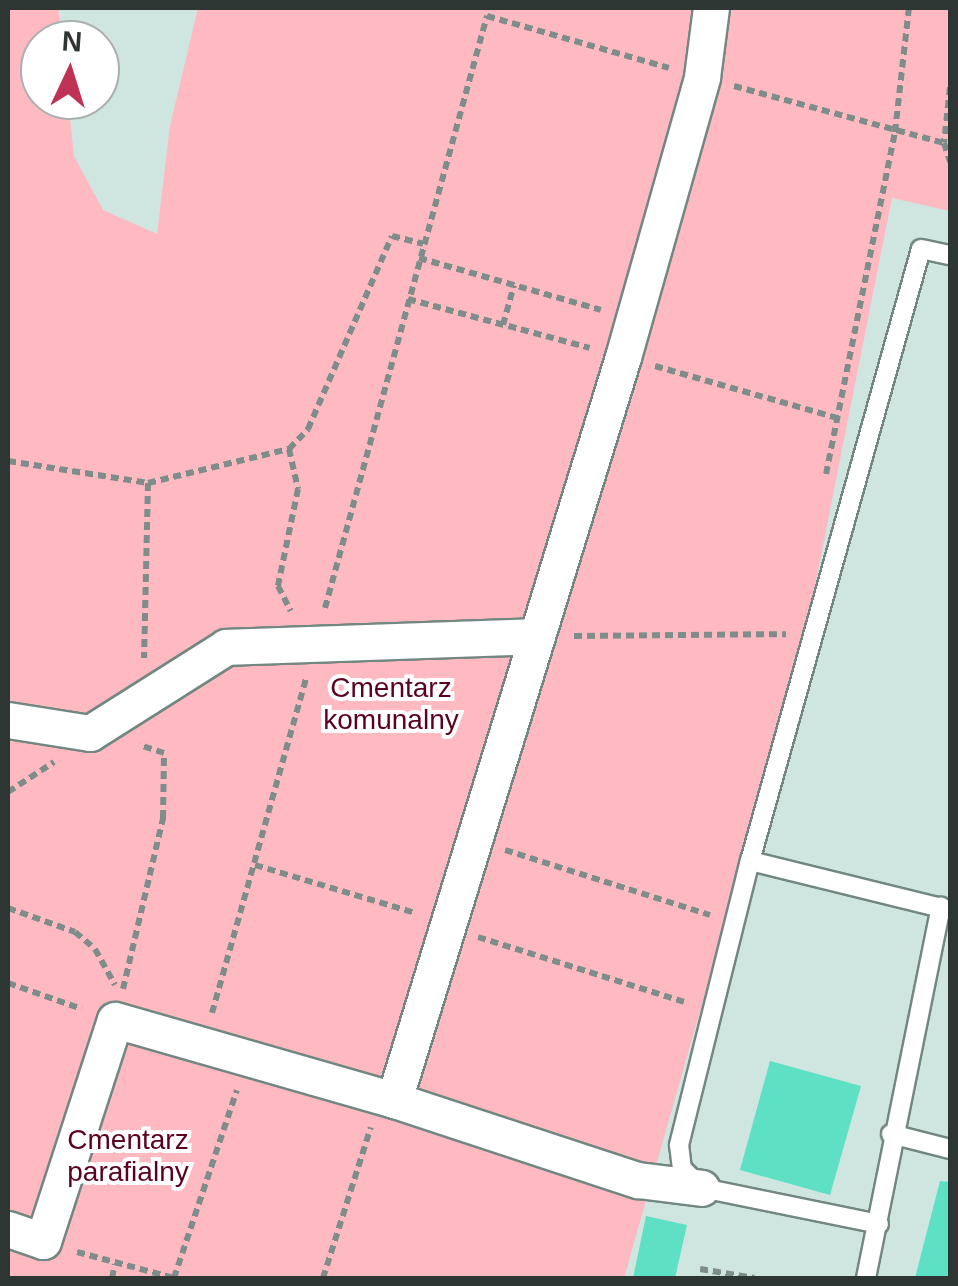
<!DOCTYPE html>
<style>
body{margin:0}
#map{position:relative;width:958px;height:1286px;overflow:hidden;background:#cfe5df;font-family:Helvetica,sans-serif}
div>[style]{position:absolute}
.green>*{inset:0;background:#feb9c1}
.building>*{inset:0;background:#5ee0c5}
.path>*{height:6px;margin-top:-3px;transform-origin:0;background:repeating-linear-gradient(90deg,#7e8d89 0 8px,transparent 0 13px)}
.roads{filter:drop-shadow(2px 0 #728781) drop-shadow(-2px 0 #728781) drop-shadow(0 2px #728781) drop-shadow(0 -2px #728781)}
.lane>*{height:18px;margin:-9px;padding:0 9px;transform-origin:9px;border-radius:9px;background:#fff}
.street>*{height:35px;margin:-17.5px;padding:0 17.5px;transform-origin:17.5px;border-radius:17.5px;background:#fff}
span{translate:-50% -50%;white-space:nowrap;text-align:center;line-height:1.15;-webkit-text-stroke:8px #fff;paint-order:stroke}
.park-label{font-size:28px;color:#5c001f}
.frame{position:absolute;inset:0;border:10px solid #2e3634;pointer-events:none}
.north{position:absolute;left:20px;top:20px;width:100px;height:100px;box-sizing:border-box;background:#fff;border:2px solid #abafae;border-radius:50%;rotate:4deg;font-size:28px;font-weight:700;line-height:40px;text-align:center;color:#2e3634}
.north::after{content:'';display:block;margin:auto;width:35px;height:45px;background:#c03156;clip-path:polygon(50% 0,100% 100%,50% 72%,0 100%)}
</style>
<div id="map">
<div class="green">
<div style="clip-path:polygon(8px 8px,58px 8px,62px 40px,40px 40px,40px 100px,68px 100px,74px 156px,103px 210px,157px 234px,170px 126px,198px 8px,950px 8px,950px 211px,892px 198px,801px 656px,624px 1278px,8px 1278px)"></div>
</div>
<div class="building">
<div style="clip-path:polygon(770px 1061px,861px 1086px,830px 1195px,740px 1170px)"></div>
<div style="clip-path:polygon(940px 1181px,950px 1182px,950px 1278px,915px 1278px)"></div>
<div style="clip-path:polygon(646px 1216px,687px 1225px,675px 1278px,633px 1278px)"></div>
</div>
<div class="path">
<div style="left:734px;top:86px;width:218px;rotate:15.2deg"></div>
<div style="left:950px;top:87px;width:56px;rotate:96.1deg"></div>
<div style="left:944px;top:143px;width:20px;rotate:72deg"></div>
<div style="left:419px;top:258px;width:189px;rotate:15.9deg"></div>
<div style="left:408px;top:299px;width:188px;rotate:15.1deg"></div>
<div style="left:503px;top:325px;width:41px;rotate:-74.6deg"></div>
<div style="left:655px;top:366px;width:190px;rotate:15.9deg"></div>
<div style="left:289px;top:449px;width:41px;rotate:77.3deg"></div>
<div style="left:298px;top:489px;width:99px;rotate:101.7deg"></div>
<div style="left:278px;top:586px;width:28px;rotate:63deg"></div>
<div style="left:8px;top:461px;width:142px;rotate:8.9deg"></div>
<div style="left:148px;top:483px;width:175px;rotate:91.3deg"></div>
<div style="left:826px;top:474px;width:349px;rotate:-78.6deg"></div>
<div style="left:895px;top:132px;width:125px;rotate:-83.6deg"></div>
<div style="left:148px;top:483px;width:145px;rotate:-13.6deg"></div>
<div style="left:289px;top:449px;width:28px;rotate:-46deg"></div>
<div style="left:308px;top:429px;width:210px;rotate:-66.5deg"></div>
<div style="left:392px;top:236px;width:32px;rotate:14deg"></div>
<div style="left:325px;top:608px;width:614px;rotate:-74.7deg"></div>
<div style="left:487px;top:16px;width:189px;rotate:15.9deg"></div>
<div style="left:574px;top:636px;width:212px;rotate:-0.5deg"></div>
<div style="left:8px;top:792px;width:55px;rotate:-33.1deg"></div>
<div style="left:505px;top:850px;width:215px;rotate:17.6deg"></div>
<div style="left:255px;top:865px;width:167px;rotate:16.7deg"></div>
<div style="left:8px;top:908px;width:71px;rotate:19.7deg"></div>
<div style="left:75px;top:932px;width:26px;rotate:40deg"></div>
<div style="left:95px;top:949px;width:41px;rotate:60.9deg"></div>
<div style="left:478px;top:937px;width:216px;rotate:17.5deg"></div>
<div style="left:8px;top:983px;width:78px;rotate:19.4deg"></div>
<div style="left:123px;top:989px;width:176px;rotate:-76.8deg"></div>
<div style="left:163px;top:818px;width:65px;rotate:-89.1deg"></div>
<div style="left:164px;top:753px;width:26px;rotate:-162deg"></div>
<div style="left:212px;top:1013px;width:348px;rotate:-74.3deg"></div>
<div style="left:77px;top:1252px;width:100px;rotate:15deg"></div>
<div style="left:700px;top:1269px;width:55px;rotate:9.5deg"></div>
<div style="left:112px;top:1278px;width:14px;rotate:-78deg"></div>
<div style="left:174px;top:1278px;width:198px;rotate:-71.5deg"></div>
<div style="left:323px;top:1278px;width:158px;rotate:-72.4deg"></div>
</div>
<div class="roads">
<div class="lane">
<div style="left:750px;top:861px;width:206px;rotate:13.8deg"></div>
<div style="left:891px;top:1134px;width:61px;rotate:14.3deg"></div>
<div style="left:879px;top:1224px;width:181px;rotate:-168.5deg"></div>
<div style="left:702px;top:1188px;width:28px;rotate:-136deg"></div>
<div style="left:682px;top:1169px;width:24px;rotate:-97deg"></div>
<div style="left:679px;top:1145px;width:293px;rotate:-76deg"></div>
<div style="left:750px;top:861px;width:635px;rotate:-74.39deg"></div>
<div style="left:921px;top:249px;width:30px;rotate:12deg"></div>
<div style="left:866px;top:1278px;width:379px;rotate:-78.6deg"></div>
</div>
<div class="street">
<div style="left:8px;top:720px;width:83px;rotate:9deg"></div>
<div style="left:90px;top:733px;width:161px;rotate:-32.3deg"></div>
<div style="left:226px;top:647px;width:311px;rotate:-2deg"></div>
<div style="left:394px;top:1100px;width:257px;rotate:18.2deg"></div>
<div style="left:638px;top:1180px;width:64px;rotate:7.1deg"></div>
<div style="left:8px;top:1229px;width:37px;rotate:19deg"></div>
<div style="left:43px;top:1241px;width:232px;rotate:-72deg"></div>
<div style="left:115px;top:1020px;width:290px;rotate:16deg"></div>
<div style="left:394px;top:1100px;width:777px;rotate:-72.87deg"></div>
<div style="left:623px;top:357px;width:291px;rotate:-74.2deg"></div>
<div style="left:702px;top:77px;width:70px;rotate:-82.6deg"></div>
</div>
</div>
<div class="park-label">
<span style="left:391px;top:704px">Cmentarz<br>komunalny</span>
<span style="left:128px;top:1156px">Cmentarz<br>parafialny</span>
</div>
<div class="frame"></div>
<div class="north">N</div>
</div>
